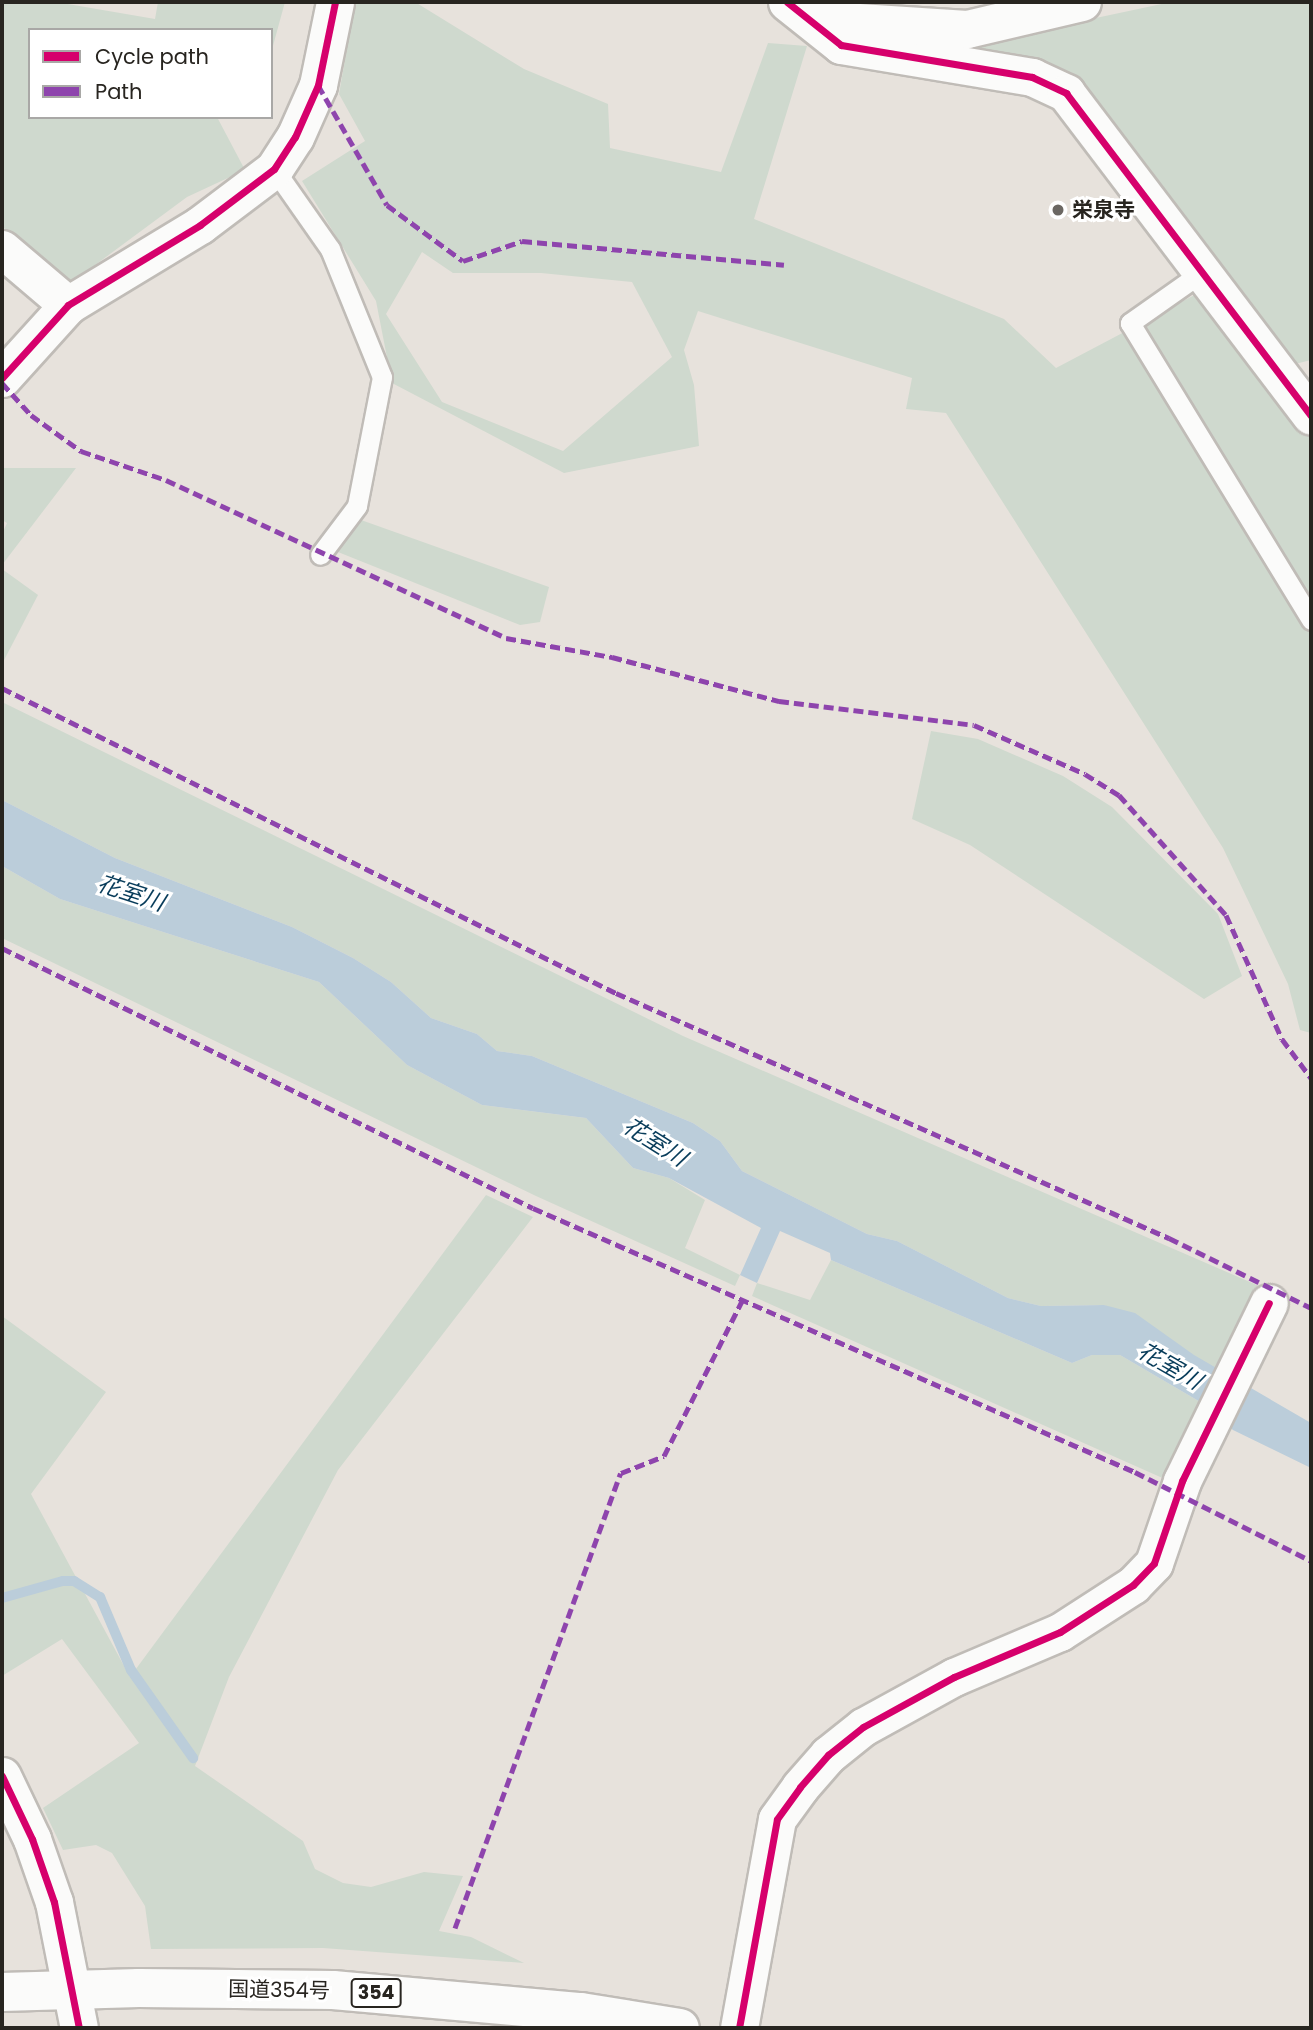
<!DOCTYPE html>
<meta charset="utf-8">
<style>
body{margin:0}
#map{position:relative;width:1313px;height:2030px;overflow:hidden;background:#e7e2dc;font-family:Poppins,"Noto Sans JP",sans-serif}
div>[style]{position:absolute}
.green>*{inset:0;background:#cfd9ce}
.water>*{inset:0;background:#bbcdda}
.stream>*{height:10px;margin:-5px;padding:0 5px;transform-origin:5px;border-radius:5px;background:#bbcdda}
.roads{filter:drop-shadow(2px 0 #c0bcb7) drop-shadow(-2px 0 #c0bcb7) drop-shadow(0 2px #c0bcb7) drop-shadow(0 -2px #c0bcb7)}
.service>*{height:19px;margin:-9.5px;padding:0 9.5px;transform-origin:9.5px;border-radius:9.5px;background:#fbfbfa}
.minor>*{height:37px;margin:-18.5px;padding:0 18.5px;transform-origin:18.5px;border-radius:18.5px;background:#fbfbfa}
.trunk>*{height:38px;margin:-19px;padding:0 19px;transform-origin:19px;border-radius:19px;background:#fbfbfa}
.quiet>*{height:5px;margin-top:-2.5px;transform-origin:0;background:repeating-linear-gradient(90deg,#8e44ad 0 10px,transparent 0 15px)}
.cycleway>*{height:7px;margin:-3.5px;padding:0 3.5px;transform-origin:3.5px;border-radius:3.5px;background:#d6006c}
.dots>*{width:19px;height:19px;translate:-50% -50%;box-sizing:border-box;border:4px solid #fff;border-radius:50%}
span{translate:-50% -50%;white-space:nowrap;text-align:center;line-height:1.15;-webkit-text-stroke:6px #fff;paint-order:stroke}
.shield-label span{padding:2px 5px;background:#fff;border:2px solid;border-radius:5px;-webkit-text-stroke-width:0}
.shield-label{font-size:19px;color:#282520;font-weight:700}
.poi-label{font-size:21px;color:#282520;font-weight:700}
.left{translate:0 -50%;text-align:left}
.street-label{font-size:21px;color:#282520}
.water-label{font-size:23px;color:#083c5a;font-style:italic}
.frame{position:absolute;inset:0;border:4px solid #282520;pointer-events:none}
.legend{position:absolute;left:28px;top:28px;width:245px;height:91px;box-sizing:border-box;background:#fff;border:2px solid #a9a8a6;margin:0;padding:9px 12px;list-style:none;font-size:21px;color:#282520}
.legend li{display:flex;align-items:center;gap:14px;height:35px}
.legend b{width:35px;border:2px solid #a9a8a6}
</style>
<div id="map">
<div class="green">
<div style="clip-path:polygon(2px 2px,56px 2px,155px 19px,158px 2px,285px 2px,271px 53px,271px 30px,30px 30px,30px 117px,217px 117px,245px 170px,187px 197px,64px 288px,2px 226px)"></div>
<div style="clip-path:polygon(evenodd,355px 2px,415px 2px,524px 69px,608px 104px,610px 148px,721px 172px,768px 43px,807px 46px,754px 219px,1004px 319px,1056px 368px,1204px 290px,1311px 431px,1311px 1033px,1300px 1030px,1288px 984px,1223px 848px,946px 413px,906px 409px,912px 378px,698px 311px,684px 350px,694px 385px,699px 446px,564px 473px,392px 383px,376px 301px,302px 181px,365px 141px,339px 94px,355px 2px,422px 252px,453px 273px,541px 273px,632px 282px,672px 357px,563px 451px,442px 402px,386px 314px,422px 252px)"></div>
<div style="clip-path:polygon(1171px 2px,1311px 2px,1311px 360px,1291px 365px,1198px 235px,1082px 92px,911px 45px,973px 44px)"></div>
<div style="clip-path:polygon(2px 468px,76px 468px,2px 565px,2px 534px,7px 523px,2px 520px)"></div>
<div style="clip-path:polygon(361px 520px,549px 587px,540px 622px,520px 625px,338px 552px)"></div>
<div style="clip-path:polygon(2px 569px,38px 595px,2px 664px)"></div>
<div style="clip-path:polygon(2px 702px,683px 1036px,1266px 1289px,1223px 1373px,1104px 1305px,1041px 1306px,1008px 1298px,897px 1241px,867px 1234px,742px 1171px,720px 1141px,693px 1123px,532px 1056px,497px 1051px,477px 1034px,431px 1018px,391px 982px,353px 958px,292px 927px,115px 858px,2px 800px)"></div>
<div style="clip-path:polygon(931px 731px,978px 739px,1063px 776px,1112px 807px,1218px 914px,1242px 976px,1204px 999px,970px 845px,912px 819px)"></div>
<div style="clip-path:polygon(2px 866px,60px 899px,319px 982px,407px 1065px,482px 1105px,586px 1118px,633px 1168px,669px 1178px,705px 1200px,685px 1248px,740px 1275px,735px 1286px,536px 1196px,2px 938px)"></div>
<div style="clip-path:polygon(486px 1195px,533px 1217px,338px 1470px,229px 1677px,195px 1766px,303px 1841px,315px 1869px,343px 1883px,371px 1887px,424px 1872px,463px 1876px,439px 1931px,471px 1937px,524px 1963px,323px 1948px,151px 1949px,145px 1906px,112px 1853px,96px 1845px,63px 1850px,43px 1808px,139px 1743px,62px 1639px,2px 1676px,2px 1316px,106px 1392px,31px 1494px,130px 1677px)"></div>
<div style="clip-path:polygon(831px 1260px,1072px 1363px,1092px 1355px,1120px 1355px,1202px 1403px,1167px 1480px,752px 1296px,757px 1283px,810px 1300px)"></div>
</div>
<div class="water">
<div style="clip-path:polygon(2px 800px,115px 858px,292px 927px,353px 958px,391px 982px,431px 1018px,477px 1034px,497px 1051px,532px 1056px,693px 1123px,720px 1141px,742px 1171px,867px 1234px,897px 1241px,1008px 1298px,1041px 1306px,1104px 1305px,1135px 1313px,1194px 1355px,1311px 1423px,1311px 1468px,1233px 1430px,1202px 1403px,1120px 1355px,1092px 1355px,1072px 1363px,831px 1260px,830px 1253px,780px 1231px,757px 1283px,740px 1275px,761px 1228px,669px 1178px,633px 1168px,586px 1118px,482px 1105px,407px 1065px,319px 982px,60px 899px,2px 866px)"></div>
</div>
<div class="stream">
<div style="left:2px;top:1598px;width:63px;rotate:-15.6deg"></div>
<div style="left:63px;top:1581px;width:11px"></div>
<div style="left:74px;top:1581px;width:31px;rotate:32deg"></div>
<div style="left:100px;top:1597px;width:79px;rotate:67deg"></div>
<div style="left:131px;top:1670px;width:108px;rotate:54.8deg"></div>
</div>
<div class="roads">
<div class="service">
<div style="left:274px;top:169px;width:98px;rotate:55deg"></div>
<div style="left:330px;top:249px;width:138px;rotate:67.9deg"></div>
<div style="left:382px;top:377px;width:131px;rotate:101deg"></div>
<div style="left:357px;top:506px;width:61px;rotate:127.1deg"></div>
<div style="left:1205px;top:270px;width:92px;rotate:144.8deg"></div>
<div style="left:1130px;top:323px;width:348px;rotate:58.6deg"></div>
</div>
<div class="minor">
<div style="left:787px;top:2px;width:69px;rotate:38.5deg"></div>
<div style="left:841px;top:45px;width:194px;rotate:9.5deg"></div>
<div style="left:1032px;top:77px;width:38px;rotate:25deg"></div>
<div style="left:1066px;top:93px;width:405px;rotate:52.8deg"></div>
<div style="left:806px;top:11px;width:38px;rotate:15deg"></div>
<div style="left:843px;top:21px;width:124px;rotate:3.7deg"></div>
<div style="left:967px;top:29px;width:118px;rotate:-13.2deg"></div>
<div style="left:2px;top:249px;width:87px;rotate:40.3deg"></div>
<div style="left:2px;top:378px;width:98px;rotate:-47.9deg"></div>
<div style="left:68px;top:305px;width:154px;rotate:-31.2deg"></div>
<div style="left:200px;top:225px;width:93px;rotate:-37.1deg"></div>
<div style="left:274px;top:169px;width:38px;rotate:-57deg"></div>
<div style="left:295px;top:137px;width:57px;rotate:-66.1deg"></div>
<div style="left:318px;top:85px;width:85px;rotate:-78.4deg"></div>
<div style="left:2px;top:1776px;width:70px;rotate:64.5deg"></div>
<div style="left:32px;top:1839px;width:67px;rotate:70.8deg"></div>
<div style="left:54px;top:1902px;width:128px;rotate:78.8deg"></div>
<div style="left:739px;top:2028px;width:212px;rotate:-79.7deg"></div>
<div style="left:777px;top:1819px;width:39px;rotate:-54deg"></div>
<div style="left:800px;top:1787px;width:43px;rotate:-48.8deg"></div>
<div style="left:828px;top:1755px;width:45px;rotate:-38.7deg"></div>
<div style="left:863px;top:1727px;width:104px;rotate:-28.8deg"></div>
<div style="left:954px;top:1677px;width:115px;rotate:-23deg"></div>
<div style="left:1060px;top:1632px;width:87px;rotate:-32.8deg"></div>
<div style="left:1133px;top:1585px;width:30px;rotate:-46deg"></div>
<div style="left:1154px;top:1563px;width:87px;rotate:-71.1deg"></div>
<div style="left:1182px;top:1481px;width:198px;rotate:-64deg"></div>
</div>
<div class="trunk">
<div style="left:2px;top:1992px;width:137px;rotate:-1.7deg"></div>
<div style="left:139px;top:1988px;width:194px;rotate:0.6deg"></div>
<div style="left:333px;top:1990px;width:249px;rotate:5.1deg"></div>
<div style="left:581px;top:2012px;width:100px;rotate:9.2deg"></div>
</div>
</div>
<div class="quiet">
<div style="left:318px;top:85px;width:138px;rotate:60.1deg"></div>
<div style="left:387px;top:205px;width:94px;rotate:36.4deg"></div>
<div style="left:463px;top:261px;width:62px;rotate:-18.7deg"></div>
<div style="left:522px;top:241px;width:263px;rotate:5.2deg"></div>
<div style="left:2px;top:383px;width:43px;rotate:47.8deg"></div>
<div style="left:31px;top:415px;width:62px;rotate:35.8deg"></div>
<div style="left:81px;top:451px;width:90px;rotate:18.8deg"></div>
<div style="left:166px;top:480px;width:375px;rotate:24.9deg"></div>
<div style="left:506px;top:638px;width:108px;rotate:10.2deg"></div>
<div style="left:612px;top:657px;width:173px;rotate:14.8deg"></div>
<div style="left:779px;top:701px;width:196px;rotate:7deg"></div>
<div style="left:974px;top:725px;width:121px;rotate:23.8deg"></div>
<div style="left:1085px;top:774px;width:40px;rotate:32deg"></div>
<div style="left:1119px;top:795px;width:161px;rotate:48.3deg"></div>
<div style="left:1226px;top:915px;width:136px;rotate:65.7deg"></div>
<div style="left:1282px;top:1039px;width:49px;rotate:53.4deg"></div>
<div style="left:2px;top:688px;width:686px;rotate:26.42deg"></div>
<div style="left:616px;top:993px;width:605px;rotate:23.9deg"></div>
<div style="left:1169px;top:1238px;width:158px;rotate:26.2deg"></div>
<div style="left:2px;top:948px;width:591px;rotate:26.09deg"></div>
<div style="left:533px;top:1208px;width:657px;rotate:23.68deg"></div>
<div style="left:1135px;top:1472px;width:197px;rotate:26.8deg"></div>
<div style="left:455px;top:1928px;width:484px;rotate:-70deg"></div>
<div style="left:621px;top:1473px;width:46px;rotate:-21.6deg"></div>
<div style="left:664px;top:1456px;width:174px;rotate:-63.3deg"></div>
</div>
<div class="cycleway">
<div style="left:787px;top:2px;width:69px;rotate:38.5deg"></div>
<div style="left:841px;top:45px;width:194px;rotate:9.5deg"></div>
<div style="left:1032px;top:77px;width:38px;rotate:25deg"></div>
<div style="left:1066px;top:93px;width:405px;rotate:52.8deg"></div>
<div style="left:2px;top:378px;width:98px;rotate:-47.9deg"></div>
<div style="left:68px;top:305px;width:154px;rotate:-31.2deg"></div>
<div style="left:200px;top:225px;width:93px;rotate:-37.1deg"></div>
<div style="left:274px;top:169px;width:38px;rotate:-57deg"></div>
<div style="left:295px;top:137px;width:57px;rotate:-66.1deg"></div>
<div style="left:318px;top:85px;width:85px;rotate:-78.4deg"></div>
<div style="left:2px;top:1776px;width:70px;rotate:64.5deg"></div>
<div style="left:32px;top:1839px;width:67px;rotate:70.8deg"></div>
<div style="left:54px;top:1902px;width:128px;rotate:78.8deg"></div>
<div style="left:739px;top:2028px;width:212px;rotate:-79.7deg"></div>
<div style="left:777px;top:1819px;width:39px;rotate:-54deg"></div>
<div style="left:800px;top:1787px;width:43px;rotate:-48.8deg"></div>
<div style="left:828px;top:1755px;width:45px;rotate:-38.7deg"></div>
<div style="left:863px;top:1727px;width:104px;rotate:-28.8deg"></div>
<div style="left:954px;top:1677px;width:115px;rotate:-23deg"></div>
<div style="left:1060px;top:1632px;width:87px;rotate:-32.8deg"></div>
<div style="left:1133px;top:1585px;width:30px;rotate:-46deg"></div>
<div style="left:1154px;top:1563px;width:87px;rotate:-71.1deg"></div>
<div style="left:1182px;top:1481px;width:198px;rotate:-64deg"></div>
</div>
<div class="dots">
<div style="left:1058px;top:210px;background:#6b6762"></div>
</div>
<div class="shield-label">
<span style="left:376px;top:1993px">354</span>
</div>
<div class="poi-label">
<span class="left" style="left:1072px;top:210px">栄泉寺</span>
</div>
<div class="street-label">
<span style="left:279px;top:1990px;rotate:1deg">国道354号</span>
</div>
<div class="water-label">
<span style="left:131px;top:893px;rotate:18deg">花室川</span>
<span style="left:655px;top:1142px;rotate:32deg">花室川</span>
<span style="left:1170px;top:1366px;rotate:30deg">花室川</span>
</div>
<div class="frame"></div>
<ul class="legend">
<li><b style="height:9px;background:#d6006c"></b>Cycle path</li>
<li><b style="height:9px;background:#8e44ad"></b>Path</li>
</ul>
</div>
